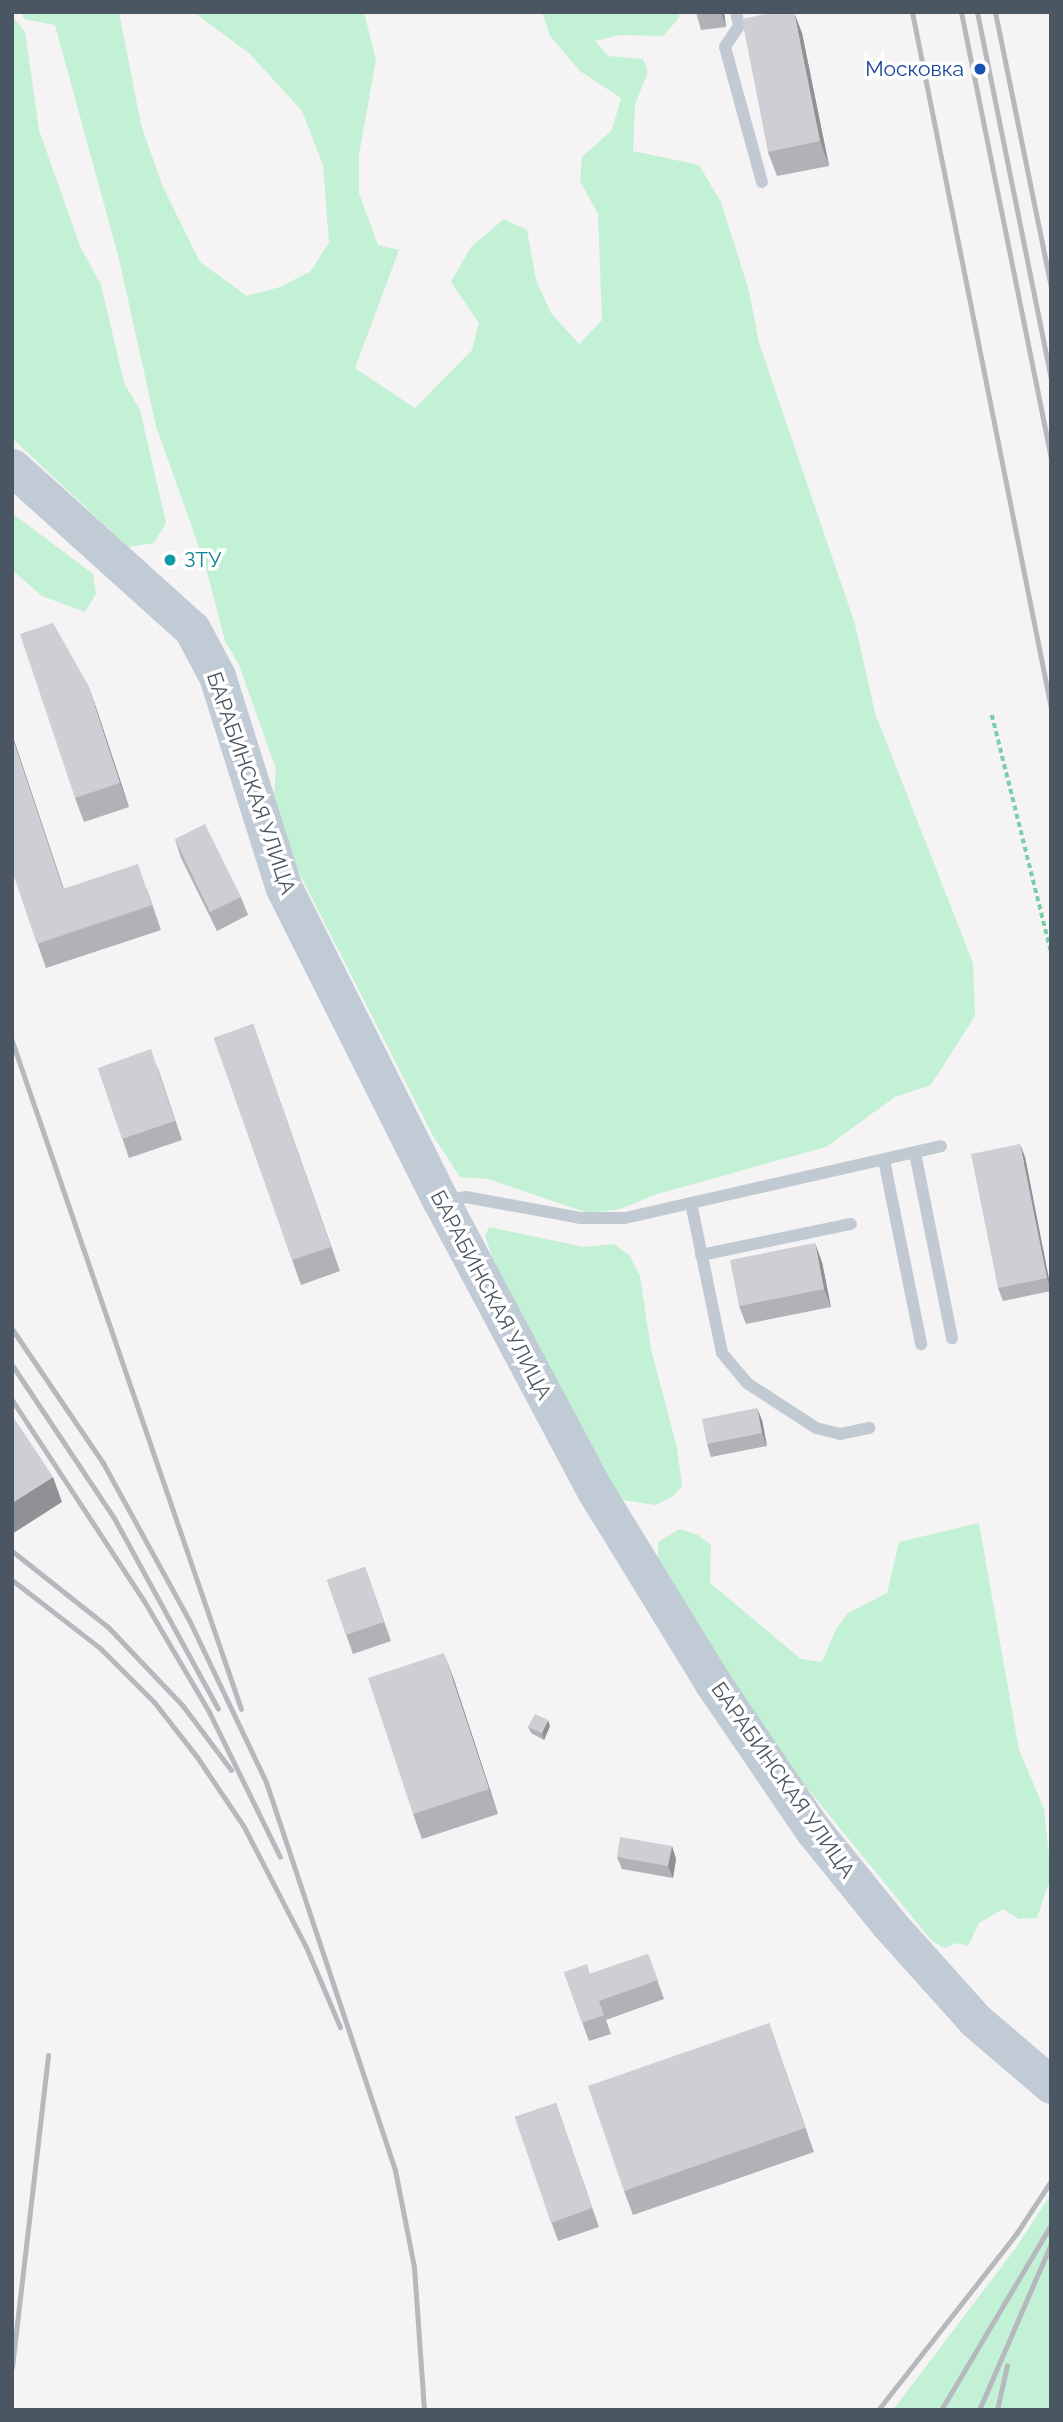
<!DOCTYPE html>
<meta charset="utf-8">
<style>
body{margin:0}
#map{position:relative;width:1063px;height:2422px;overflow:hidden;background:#f5f3f3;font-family:Raleway,sans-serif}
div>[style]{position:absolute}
.green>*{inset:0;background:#c3f1d5}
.path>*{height:3.5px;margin-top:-1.75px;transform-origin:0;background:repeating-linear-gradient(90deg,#7ad0a6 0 5px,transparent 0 8.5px)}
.service>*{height:12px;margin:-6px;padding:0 6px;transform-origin:6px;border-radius:6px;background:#c1cad2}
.secondary>*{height:37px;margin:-18.5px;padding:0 18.5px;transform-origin:18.5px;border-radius:18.5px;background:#c1cbd6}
.rail>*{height:5px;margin:-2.5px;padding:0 2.5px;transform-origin:2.5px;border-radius:2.5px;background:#b5b8bd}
.wall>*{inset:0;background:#b0b2b7}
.shaded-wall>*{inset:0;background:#909195}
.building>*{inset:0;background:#cdcfd5}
.dots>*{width:19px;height:19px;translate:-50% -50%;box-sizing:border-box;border:4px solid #fff;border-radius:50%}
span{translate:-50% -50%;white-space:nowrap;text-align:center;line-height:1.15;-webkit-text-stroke:7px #fff;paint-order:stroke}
.transit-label{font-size:21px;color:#164399}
.right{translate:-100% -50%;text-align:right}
.culture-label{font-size:21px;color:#0d838f}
.left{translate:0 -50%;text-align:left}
.street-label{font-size:21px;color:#4a5661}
.frame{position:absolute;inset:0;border:14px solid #4a5661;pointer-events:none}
</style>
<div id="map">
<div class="green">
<div style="clip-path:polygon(22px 12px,119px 12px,141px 125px,162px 185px,200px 262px,247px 296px,280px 287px,311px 271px,329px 242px,323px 165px,302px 111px,249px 53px,193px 12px,364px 12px,376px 60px,359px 154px,359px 193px,378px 245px,399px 250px,355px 368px,415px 408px,472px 350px,479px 323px,451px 282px,471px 247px,504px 219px,527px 230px,536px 280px,551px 313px,579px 344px,602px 320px,598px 214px,580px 181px,582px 157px,612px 130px,621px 98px,580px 71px,550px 36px,542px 12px,679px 12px,679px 18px,663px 36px,620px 35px,595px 41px,608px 56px,643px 59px,648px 72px,635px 104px,633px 151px,699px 165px,721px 202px,749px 291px,759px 343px,855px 624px,875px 713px,973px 963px,975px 1016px,931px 1085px,895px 1097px,826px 1147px,654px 1195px,621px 1209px,588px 1213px,488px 1179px,460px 1177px,432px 1134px,282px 839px,274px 795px,276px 769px,239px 665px,225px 641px,205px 564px,156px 426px,119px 259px,55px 25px,24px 19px)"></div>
<div style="clip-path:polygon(12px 16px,25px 32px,39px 130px,80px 246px,101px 285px,124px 383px,140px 410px,166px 523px,154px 543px,128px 547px,12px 438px)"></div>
<div style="clip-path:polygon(12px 513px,93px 574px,96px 594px,85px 612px,42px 596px,12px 570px)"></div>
<div style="clip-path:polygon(489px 1227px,584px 1247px,614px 1244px,629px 1255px,640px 1276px,651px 1349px,677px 1448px,682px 1486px,672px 1497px,655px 1505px,623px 1500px,592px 1464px,493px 1259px,485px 1236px)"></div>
<div style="clip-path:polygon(979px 1523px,1019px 1750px,1044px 1809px,1051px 1876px,1037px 1918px,1019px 1919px,1003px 1909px,979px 1923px,968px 1946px,957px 1943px,945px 1948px,932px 1941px,746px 1713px,658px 1576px,658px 1542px,680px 1529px,698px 1535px,711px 1545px,710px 1583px,801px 1659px,822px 1662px,836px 1629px,848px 1613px,887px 1593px,899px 1542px)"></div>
<div style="clip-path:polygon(1051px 2194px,1051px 2410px,893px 2410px,1015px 2249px)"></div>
</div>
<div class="path">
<div style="left:992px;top:715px;width:243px;rotate:76deg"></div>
</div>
<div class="service">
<div style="left:736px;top:12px;width:14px;rotate:78deg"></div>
<div style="left:739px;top:26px;width:25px;rotate:124deg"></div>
<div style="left:725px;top:47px;width:140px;rotate:74.7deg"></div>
<div style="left:915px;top:1153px;width:189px;rotate:78.7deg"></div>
<div style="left:884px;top:1160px;width:188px;rotate:78.6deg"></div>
<div style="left:445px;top:1200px;width:21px;rotate:-8deg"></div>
<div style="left:466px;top:1197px;width:116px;rotate:10.4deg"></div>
<div style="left:580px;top:1218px;width:45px"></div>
<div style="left:625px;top:1218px;width:324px;rotate:-12.8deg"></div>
<div style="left:691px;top:1203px;width:153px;rotate:78.3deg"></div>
<div style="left:722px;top:1353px;width:39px;rotate:50deg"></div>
<div style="left:747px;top:1383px;width:82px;rotate:33.1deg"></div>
<div style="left:816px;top:1428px;width:25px;rotate:14deg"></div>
<div style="left:840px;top:1434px;width:30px;rotate:-12deg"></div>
<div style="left:701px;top:1255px;width:153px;rotate:-11.7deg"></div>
</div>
<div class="secondary">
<div style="left:12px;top:467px;width:242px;rotate:42deg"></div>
<div style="left:192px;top:629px;width:53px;rotate:62deg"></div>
<div style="left:217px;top:676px;width:222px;rotate:72.5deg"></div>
<div style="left:284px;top:888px;width:350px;rotate:63.4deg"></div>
<div style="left:441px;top:1201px;width:330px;rotate:62deg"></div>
<div style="left:596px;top:1492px;width:224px;rotate:58.5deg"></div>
<div style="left:713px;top:1683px;width:178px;rotate:55.8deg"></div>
<div style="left:813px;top:1830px;width:121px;rotate:51deg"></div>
<div style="left:889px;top:1924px;width:129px;rotate:48.1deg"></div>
<div style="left:975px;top:2020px;width:100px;rotate:40.5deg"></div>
</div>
<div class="rail">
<div style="left:912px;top:12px;width:710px;rotate:78.71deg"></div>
<div style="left:961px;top:12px;width:456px;rotate:78.6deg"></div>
<div style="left:977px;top:12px;width:373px;rotate:78.6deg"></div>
<div style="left:995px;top:12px;width:282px;rotate:78.5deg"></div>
<div style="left:12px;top:1041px;width:706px;rotate:71.08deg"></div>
<div style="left:12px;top:1329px;width:162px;rotate:55.8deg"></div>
<div style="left:103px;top:1463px;width:181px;rotate:61.3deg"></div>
<div style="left:190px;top:1622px;width:177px;rotate:64.6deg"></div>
<div style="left:266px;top:1782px;width:409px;rotate:71.6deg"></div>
<div style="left:395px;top:2170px;width:99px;rotate:78.9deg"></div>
<div style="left:414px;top:2267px;width:143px;rotate:86deg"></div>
<div style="left:12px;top:1365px;width:184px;rotate:56.3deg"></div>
<div style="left:114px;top:1518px;width:217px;rotate:61.4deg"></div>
<div style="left:12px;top:1400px;width:240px;rotate:56.7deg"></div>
<div style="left:144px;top:1601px;width:129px;rotate:59.6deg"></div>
<div style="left:209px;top:1712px;width:161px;rotate:63.9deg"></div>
<div style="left:12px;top:1551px;width:122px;rotate:38.4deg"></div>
<div style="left:108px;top:1627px;width:109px;rotate:46.5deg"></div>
<div style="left:183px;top:1706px;width:80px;rotate:53.1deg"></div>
<div style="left:12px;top:1580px;width:111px;rotate:37.7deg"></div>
<div style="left:100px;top:1648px;width:76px;rotate:45deg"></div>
<div style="left:154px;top:1702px;width:70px;rotate:52deg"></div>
<div style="left:197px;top:1757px;width:84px;rotate:56.1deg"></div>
<div style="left:244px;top:1827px;width:135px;rotate:62.7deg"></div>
<div style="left:306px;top:1947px;width:87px;rotate:67deg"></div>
<div style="left:12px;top:2367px;width:314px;rotate:-83.4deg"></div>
<div style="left:878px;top:2410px;width:224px;rotate:-51.9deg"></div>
<div style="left:1016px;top:2234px;width:64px;rotate:-56.6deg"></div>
<div style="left:941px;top:2410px;width:215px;rotate:-59.3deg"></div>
<div style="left:979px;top:2410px;width:181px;rotate:-66.6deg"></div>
<div style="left:997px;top:2410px;width:46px;rotate:-77.5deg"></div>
</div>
<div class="wall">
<div style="clip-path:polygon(696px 12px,724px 12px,726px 27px,701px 30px)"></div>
<div style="clip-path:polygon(802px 33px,829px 166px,777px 176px,768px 152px)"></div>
<div style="clip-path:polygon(88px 685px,129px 807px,84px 822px,75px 798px)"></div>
<div style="clip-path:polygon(12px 734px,64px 889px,147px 889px,161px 930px,46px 968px,12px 870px)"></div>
<div style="clip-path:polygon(175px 839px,241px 897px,248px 915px,217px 931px,181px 858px)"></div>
<div style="clip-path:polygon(253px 1024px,340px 1271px,301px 1285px,214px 1038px)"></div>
<div style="clip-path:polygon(98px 1068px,158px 1068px,182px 1140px,129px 1158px)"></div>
<div style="clip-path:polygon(1025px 1157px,1051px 1291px,1003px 1301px,998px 1288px)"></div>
<div style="clip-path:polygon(822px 1262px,831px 1307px,746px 1324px,739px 1306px)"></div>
<div style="clip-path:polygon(762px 1420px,767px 1446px,711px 1457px,707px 1444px)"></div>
<div style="clip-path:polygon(365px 1567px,391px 1641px,353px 1654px,327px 1580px)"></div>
<div style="clip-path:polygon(453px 1677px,498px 1814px,422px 1839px,413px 1814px)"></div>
<div style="clip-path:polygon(550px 1726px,544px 1740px,531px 1733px,528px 1727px)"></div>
<div style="clip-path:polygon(672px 1846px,676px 1859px,673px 1878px,622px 1869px,617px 1857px)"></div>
<div style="clip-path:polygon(648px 1954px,664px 1999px,606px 2020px,611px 2034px,589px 2041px,564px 1972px,590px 1974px)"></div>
<div style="clip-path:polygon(769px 2023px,814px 2152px,633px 2215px,624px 2191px)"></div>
<div style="clip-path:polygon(556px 2103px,599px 2227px,558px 2241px,515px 2117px)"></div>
</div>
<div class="shaded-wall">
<div style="clip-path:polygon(721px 12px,724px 12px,726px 27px)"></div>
<div style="clip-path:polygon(794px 12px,802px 33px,829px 166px,820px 141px)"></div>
<div style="clip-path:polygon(88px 685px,97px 710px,129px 807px,120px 783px)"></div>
<div style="clip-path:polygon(12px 734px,72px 914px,12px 736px)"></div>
<div style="clip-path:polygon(1020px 1144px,1025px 1157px,1051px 1289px,1047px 1278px)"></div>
<div style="clip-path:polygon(815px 1243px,822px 1262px,831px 1307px,824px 1289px)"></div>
<div style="clip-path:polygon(757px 1408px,762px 1420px,767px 1446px,762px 1433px)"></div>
<div style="clip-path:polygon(53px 1477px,62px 1502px,12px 1534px,12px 1503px)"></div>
<div style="clip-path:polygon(444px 1653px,453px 1677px,498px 1814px,489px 1789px)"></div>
<div style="clip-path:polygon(548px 1720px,550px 1726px,544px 1740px,542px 1733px)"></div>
<div style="clip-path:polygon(672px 1846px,676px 1859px,673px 1878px,668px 1866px)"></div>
</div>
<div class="building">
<div style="clip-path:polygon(696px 12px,716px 12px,696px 15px)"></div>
<div style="clip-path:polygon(775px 12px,794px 12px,820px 141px,768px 152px,742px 19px)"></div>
<div style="clip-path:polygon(53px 623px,88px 685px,120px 783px,75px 798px,20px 634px)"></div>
<div style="clip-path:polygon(12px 736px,63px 889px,138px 864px,152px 905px,37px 944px,12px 870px)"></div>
<div style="clip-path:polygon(205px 824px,241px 897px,210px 912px,175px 839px)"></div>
<div style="clip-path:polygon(253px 1024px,331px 1247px,292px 1260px,214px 1038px)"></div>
<div style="clip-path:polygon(151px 1049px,175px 1121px,122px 1139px,98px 1068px)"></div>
<div style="clip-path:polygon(1020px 1144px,1047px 1278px,998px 1288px,971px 1154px)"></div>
<div style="clip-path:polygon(815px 1243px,824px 1289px,739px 1306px,730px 1260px)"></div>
<div style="clip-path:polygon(757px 1408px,762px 1433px,707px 1444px,702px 1419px)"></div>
<div style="clip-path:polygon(12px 1415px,53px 1477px,12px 1503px)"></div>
<div style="clip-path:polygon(365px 1567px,384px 1622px,346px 1635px,327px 1580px)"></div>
<div style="clip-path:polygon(444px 1653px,489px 1789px,413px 1814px,368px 1678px)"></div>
<div style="clip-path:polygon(535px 1714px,548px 1720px,542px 1733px,528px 1727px)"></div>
<div style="clip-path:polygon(620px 1837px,672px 1846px,668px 1866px,617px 1857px)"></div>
<div style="clip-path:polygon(648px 1954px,658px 1980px,599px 2001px,604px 2015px,582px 2023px,564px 1972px,587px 1964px,590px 1974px)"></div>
<div style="clip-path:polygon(769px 2023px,805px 2128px,624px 2191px,588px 2086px)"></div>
<div style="clip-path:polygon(556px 2103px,592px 2208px,551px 2223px,515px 2117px)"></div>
</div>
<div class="dots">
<div style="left:980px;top:69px;background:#1a4fb4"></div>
<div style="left:170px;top:560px;background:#0f9aa8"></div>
</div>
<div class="transit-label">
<span class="right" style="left:964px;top:69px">Московка</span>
</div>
<div class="culture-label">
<span class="left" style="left:184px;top:560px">ЗТУ</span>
</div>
<div class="street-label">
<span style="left:251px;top:783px;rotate:71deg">БАРАБИНСКАЯ УЛИЦА</span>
<span style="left:491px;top:1295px;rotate:62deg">БАРАБИНСКАЯ УЛИЦА</span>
<span style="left:783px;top:1780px;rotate:55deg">БАРАБИНСКАЯ УЛИЦА</span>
</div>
<div class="frame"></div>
</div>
